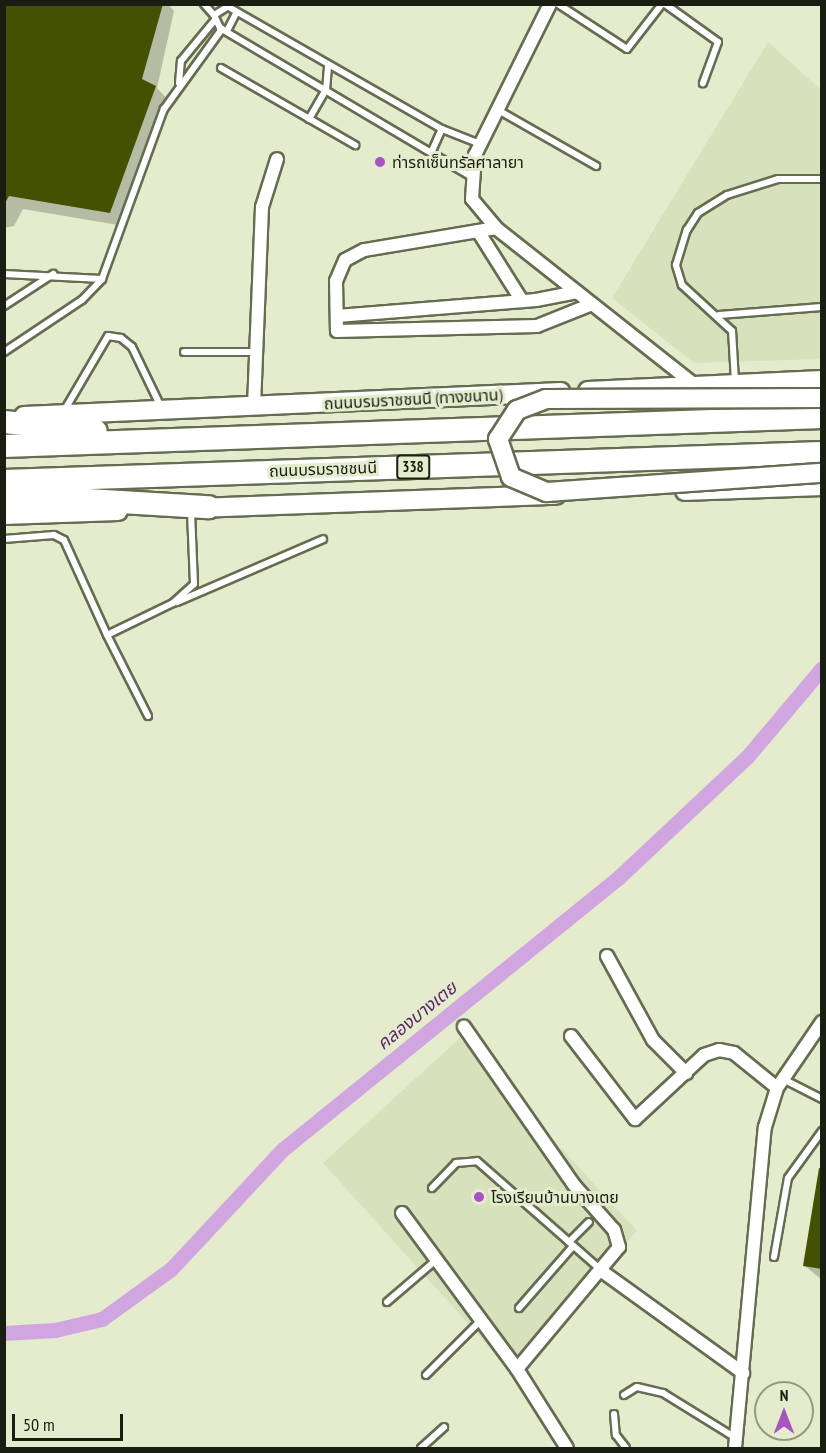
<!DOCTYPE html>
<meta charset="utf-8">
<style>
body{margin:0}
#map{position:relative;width:826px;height:1453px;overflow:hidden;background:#e4eccd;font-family:"PT Sans Narrow","Noto Sans Thai",sans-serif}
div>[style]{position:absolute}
.built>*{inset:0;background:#d7e1bc}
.shadow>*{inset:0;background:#0003}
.canal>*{height:15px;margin:-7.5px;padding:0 7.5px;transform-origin:7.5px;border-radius:7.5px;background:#d1a5df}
.building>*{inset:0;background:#445002}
.roads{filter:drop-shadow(2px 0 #656c51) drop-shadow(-2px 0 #656c51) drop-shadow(0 2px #656c51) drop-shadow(0 -2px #656c51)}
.lane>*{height:6px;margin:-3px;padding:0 3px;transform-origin:3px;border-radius:3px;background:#fff}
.street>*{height:12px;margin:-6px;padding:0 6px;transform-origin:6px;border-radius:6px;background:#fff}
.secondary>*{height:18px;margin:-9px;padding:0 9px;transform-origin:9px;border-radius:9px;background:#fff}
.highway>*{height:22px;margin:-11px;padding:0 11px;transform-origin:11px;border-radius:11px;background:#fff}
.bridges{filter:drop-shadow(2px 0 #656c51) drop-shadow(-2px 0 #656c51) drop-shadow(0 2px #656c51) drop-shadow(0 -2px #656c51)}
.secondary-bridge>*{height:18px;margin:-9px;padding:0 9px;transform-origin:9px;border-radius:9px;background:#fff}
.dots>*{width:16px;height:16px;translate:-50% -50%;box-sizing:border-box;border:3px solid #e4eccd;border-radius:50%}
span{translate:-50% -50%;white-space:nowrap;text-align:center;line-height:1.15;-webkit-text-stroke:6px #e4eccd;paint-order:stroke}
.shield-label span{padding:2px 4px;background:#e4eccd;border:2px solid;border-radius:4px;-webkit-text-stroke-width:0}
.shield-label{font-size:15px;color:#1a1d12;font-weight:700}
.poi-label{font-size:16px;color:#1a1d12}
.left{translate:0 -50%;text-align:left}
.street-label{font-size:16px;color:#1a1d12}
.water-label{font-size:18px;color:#5c266a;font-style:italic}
.frame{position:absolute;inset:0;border:6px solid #1a1d12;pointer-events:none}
.north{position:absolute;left:754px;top:1381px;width:60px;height:60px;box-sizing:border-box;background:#e4eccd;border:2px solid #939982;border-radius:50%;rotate:0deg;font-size:16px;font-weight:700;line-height:24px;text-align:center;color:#1a1d12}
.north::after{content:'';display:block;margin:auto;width:21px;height:27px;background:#a953c1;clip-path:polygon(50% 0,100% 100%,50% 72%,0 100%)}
.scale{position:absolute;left:12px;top:1414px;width:111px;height:27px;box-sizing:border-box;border:3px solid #1a1d12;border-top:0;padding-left:8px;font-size:18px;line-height:21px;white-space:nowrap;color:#1a1d12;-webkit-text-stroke:4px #e4eccd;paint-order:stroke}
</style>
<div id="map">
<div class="built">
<div style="clip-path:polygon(768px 42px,821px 90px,821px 359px,694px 363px,612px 298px)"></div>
<div style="clip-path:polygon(460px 1038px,637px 1231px,510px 1370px,323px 1163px)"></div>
</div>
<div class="shadow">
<div style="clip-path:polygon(4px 4px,168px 4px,174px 11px,157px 88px,169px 101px,124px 226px,23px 209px,14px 226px,4px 228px)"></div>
<div style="clip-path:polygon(822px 1170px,822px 1280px,805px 1266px)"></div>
</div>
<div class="canal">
<div style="left:4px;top:1333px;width:51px;rotate:-3.4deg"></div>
<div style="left:55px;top:1330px;width:48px;rotate:-13.2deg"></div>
<div style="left:102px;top:1319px;width:85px;rotate:-35.9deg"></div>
<div style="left:171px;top:1269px;width:163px;rotate:-47deg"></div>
<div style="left:282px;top:1150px;width:434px;rotate:-39deg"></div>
<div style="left:619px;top:877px;width:175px;rotate:-43.2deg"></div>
<div style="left:747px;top:757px;width:116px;rotate:-49.9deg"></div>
</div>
<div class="building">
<div style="clip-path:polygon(4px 4px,163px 4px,142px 79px,156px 86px,110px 213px,9px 196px,4px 205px)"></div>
<div style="clip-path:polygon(819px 1168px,822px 1169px,822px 1269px,803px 1266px)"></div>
</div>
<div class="roads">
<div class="lane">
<div style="left:204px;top:4px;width:15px;rotate:48deg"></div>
<div style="left:558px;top:4px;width:82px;rotate:33.1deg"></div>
<div style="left:627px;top:49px;width:57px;rotate:-52.1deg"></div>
<div style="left:665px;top:4px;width:65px;rotate:35.6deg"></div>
<div style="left:718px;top:42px;width:44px;rotate:110.1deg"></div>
<div style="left:227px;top:6px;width:248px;rotate:29.8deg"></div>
<div style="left:442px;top:129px;width:41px;rotate:21.5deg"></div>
<div style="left:227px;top:7px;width:15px;rotate:148deg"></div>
<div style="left:214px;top:15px;width:14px;rotate:65deg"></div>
<div style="left:220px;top:28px;width:291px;rotate:30.6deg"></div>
<div style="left:228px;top:29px;width:16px;rotate:-63deg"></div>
<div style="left:221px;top:68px;width:155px;rotate:29.9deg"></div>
<div style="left:179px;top:83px;width:22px;rotate:-85deg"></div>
<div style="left:181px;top:61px;width:52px;rotate:-50.5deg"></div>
<div style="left:498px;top:110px;width:113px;rotate:29.7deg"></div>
<div style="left:309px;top:119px;width:34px;rotate:-60deg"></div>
<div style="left:326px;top:90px;width:25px;rotate:-85deg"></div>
<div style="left:432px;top:151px;width:24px;rotate:-66deg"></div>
<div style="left:4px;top:274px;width:98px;rotate:2.9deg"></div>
<div style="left:4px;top:306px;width:59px;rotate:-33.1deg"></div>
<div style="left:719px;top:315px;width:103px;rotate:-4.4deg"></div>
<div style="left:4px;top:352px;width:94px;rotate:-33.7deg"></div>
<div style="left:82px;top:300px;width:29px;rotate:-46deg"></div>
<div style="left:102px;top:279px;width:181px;rotate:-70deg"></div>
<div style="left:164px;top:109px;width:99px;rotate:-54.1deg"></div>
<div style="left:184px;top:352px;width:71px"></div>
<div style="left:735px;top:381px;width:50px;rotate:-93.4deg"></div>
<div style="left:732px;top:331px;width:68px;rotate:-137.4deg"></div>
<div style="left:682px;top:285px;width:21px;rotate:-107deg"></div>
<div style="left:676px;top:265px;width:37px;rotate:-73deg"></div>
<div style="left:687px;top:230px;width:20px;rotate:-57deg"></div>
<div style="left:698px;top:213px;width:34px;rotate:-32deg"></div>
<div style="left:727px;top:195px;width:53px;rotate:-17.4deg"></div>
<div style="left:778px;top:179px;width:44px"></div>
<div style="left:64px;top:411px;width:87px;rotate:-59.6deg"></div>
<div style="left:108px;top:336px;width:13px;rotate:9deg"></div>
<div style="left:121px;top:338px;width:14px;rotate:39deg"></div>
<div style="left:132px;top:347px;width:67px;rotate:64.2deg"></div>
<div style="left:4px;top:539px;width:50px;rotate:-4.6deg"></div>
<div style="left:54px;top:535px;width:11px;rotate:27deg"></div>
<div style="left:64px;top:540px;width:104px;rotate:65.6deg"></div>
<div style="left:177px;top:602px;width:159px;rotate:-23.3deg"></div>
<div style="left:148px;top:716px;width:91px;rotate:-116.8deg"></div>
<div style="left:107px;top:635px;width:73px;rotate:-25.9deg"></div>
<div style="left:173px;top:603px;width:28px;rotate:-42deg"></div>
<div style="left:194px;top:584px;width:72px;rotate:-92.4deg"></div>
<div style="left:783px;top:1079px;width:44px;rotate:27.1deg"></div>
<div style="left:432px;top:1188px;width:35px;rotate:-46deg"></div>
<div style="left:456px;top:1163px;width:21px;rotate:-5deg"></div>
<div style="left:477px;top:1161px;width:164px;rotate:41.3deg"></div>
<div style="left:569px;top:1242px;width:28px;rotate:-45deg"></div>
<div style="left:774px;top:1257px;width:80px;rotate:-80deg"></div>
<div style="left:788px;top:1178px;width:58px;rotate:-54.1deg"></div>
<div style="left:387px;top:1302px;width:63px;rotate:-40.5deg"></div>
<div style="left:519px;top:1308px;width:82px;rotate:-48.9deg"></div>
<div style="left:426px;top:1375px;width:76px;rotate:-45deg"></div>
<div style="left:624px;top:1395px;width:15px;rotate:-32deg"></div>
<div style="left:637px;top:1387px;width:27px;rotate:13deg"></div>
<div style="left:663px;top:1393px;width:86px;rotate:31.7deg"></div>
<div style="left:614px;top:1414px;width:21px;rotate:85deg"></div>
<div style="left:616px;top:1435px;width:16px;rotate:52deg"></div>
<div style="left:421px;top:1448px;width:31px;rotate:-42deg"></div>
</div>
<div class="street">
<div style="left:550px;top:4px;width:169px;rotate:116.4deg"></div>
<div style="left:475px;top:155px;width:44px;rotate:93.9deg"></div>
<div style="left:472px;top:199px;width:38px;rotate:50deg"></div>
<div style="left:496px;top:228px;width:255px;rotate:38.3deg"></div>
<div style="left:496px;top:228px;width:134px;rotate:170.5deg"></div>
<div style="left:364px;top:250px;width:21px;rotate:152deg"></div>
<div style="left:345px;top:260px;width:23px;rotate:113deg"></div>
<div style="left:336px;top:281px;width:50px;rotate:88.9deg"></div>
<div style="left:337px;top:331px;width:200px;rotate:-1.4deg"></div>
<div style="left:537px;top:326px;width:59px;rotate:-21.8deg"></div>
<div style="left:478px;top:231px;width:83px;rotate:57.8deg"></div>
<div style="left:337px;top:316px;width:200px;rotate:-4.6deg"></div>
<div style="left:536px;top:300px;width:42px;rotate:-11deg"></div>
<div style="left:254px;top:406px;width:199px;rotate:-87.7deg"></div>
<div style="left:262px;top:207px;width:50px;rotate:-72.6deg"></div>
<div style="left:607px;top:956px;width:96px;rotate:61.3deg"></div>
<div style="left:653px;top:1040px;width:47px;rotate:45deg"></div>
<div style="left:571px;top:1036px;width:105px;rotate:52.4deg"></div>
<div style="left:635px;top:1119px;width:94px;rotate:-42.8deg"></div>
<div style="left:704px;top:1055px;width:16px;rotate:-18deg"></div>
<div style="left:719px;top:1050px;width:15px;rotate:11deg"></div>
<div style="left:734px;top:1053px;width:55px;rotate:39.1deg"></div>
<div style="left:402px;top:1213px;width:194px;rotate:53.6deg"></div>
<div style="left:517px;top:1369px;width:159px;rotate:-50.1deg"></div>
<div style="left:619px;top:1247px;width:18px;rotate:-106deg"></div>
<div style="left:614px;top:1230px;width:60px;rotate:-131.6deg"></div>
<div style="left:574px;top:1185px;width:193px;rotate:-124.8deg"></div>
<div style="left:603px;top:1272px;width:173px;rotate:35.8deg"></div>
<div style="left:517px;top:1369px;width:93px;rotate:57.7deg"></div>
<div style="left:735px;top:1448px;width:322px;rotate:-84.7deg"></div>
<div style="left:765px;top:1127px;width:41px;rotate:-72.9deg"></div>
<div style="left:777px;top:1088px;width:80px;rotate:-55.7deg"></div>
</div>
<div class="secondary">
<div style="left:588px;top:391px;width:234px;rotate:-2.7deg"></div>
<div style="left:24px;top:416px;width:537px;rotate:-2.56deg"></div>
<div style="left:685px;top:491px;width:137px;rotate:-2.1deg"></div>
<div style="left:197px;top:508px;width:359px;rotate:-2.1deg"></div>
<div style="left:4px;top:515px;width:114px;rotate:-2deg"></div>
</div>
<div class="highway">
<div style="left:4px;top:422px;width:92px;rotate:5.6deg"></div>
<div style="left:4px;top:446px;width:819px;rotate:-2.03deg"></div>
<div style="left:4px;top:481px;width:818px;rotate:-1.96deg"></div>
<div style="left:4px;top:495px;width:205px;rotate:3.4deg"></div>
</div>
</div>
<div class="bridges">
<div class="secondary-bridge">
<div style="left:822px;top:398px;width:276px;rotate:179.8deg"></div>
<div style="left:546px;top:399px;width:31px;rotate:159deg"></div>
<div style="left:517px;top:410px;width:35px;rotate:123deg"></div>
<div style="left:498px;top:439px;width:40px;rotate:71.1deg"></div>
<div style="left:511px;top:477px;width:39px;rotate:23deg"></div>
<div style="left:547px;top:492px;width:276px;rotate:-4deg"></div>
</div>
</div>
<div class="dots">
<div style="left:380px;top:162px;background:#a953c1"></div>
<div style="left:479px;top:1197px;background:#a953c1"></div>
</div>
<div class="shield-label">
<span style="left:413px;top:467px">338</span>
</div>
<div class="poi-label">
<span class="left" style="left:392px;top:162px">ท่ารถเซ็นทรัลศาลายา</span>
<span class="left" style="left:491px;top:1197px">โรงเรียนบ้านบางเตย</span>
</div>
<div class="street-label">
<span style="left:413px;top:399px;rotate:-3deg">ถนนบรมราชชนนี (ทางขนาน)</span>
<span style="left:323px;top:469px;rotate:-2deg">ถนนบรมราชชนนี</span>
</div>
<div class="water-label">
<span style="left:417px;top:1016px;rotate:-39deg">คลองบางเตย</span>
</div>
<div class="frame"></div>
<div class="north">N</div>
<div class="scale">50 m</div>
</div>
